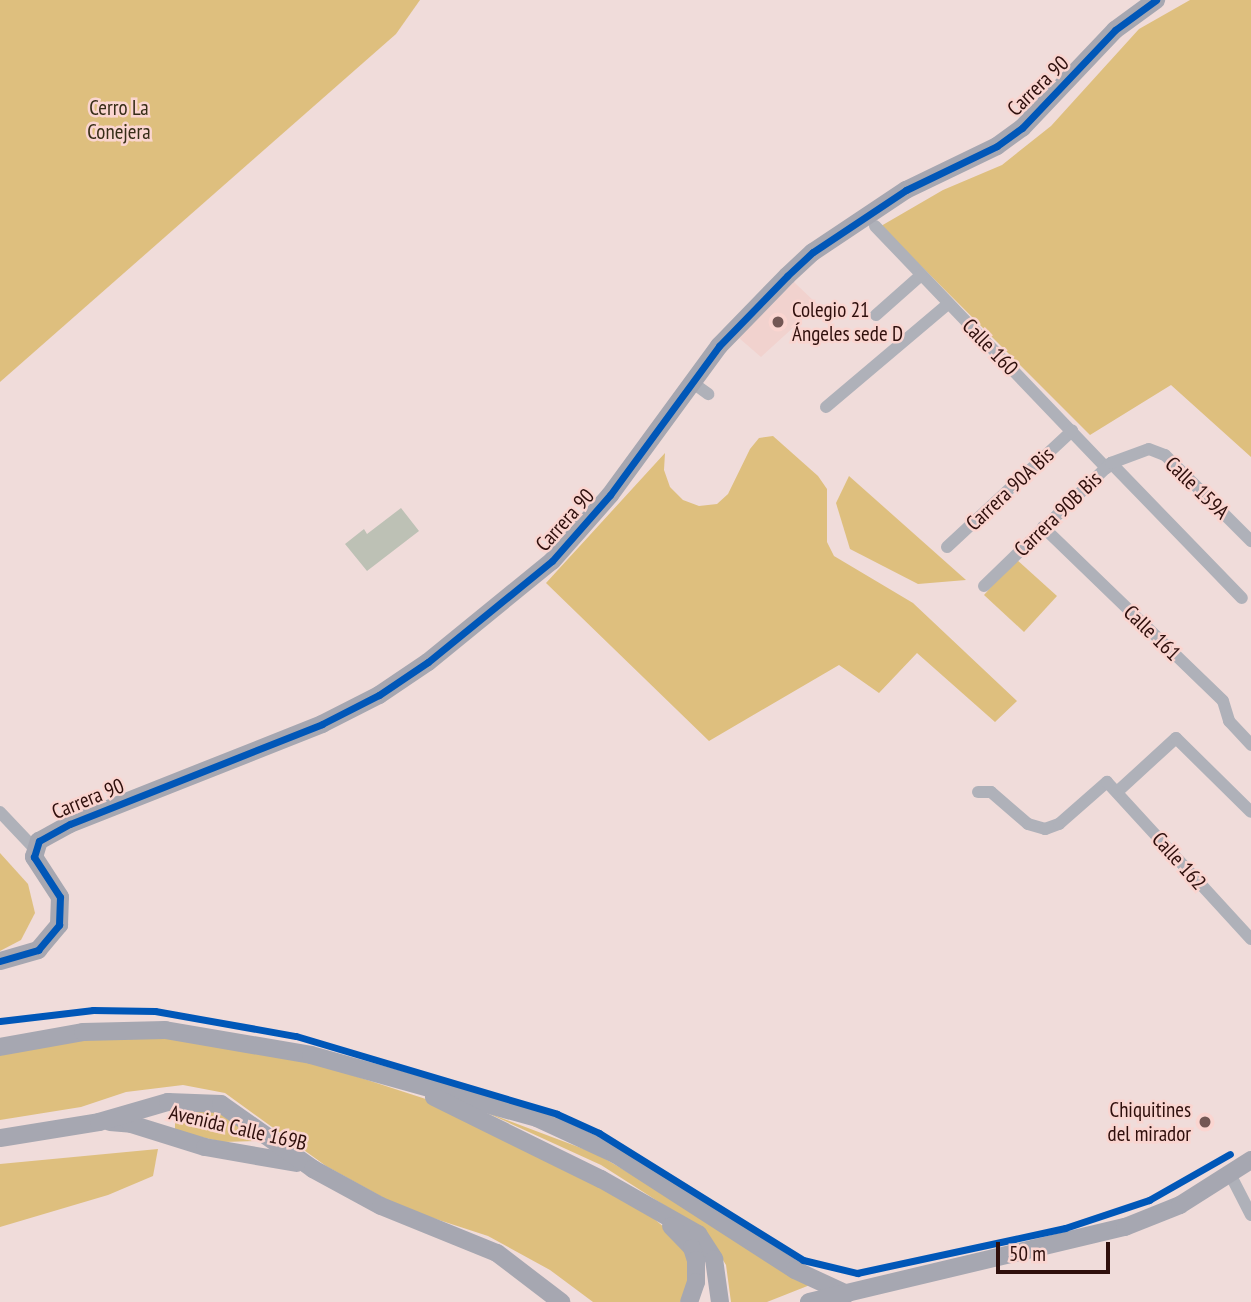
<!DOCTYPE html>
<meta charset="utf-8">
<style>
body{margin:0}
#map{position:relative;width:1251px;height:1302px;overflow:hidden;background:#f0dcda;font-family:"PT Sans Narrow",sans-serif}
div>[style]{position:absolute}
.built>*{inset:0;background:#f1d2ce}
.green>*{inset:0;background:#debf7e}
.building>*{inset:0;background:#bdc1b5}
.street>*{height:12px;margin:-6px;padding:0 6px;transform-origin:6px;border-radius:6px;background:#afb1b9}
.secondary>*{height:18px;margin:-9px;padding:0 9px;transform-origin:9px;border-radius:9px;background:#a6a7b1}
.cycleway>*{height:7px;margin:-3.5px;padding:0 3.5px;transform-origin:3.5px;border-radius:3.5px;background:#0057b8}
.dots>*{width:19px;height:19px;translate:-50% -50%;box-sizing:border-box;border:4px solid #fad5d0;border-radius:50%}
span{translate:-50% -50%;white-space:nowrap;text-align:center;line-height:1.15;-webkit-text-stroke:5px #fad5d0;paint-order:stroke}
.street-label{font-size:21px;color:#2f0f0c}
.park-label{font-size:21px;color:#362d17}
.poi-label{font-size:21px;color:#2f0f0c}
.left{translate:0 -50%;text-align:left}
.right{translate:-100% -50%;text-align:right}
.scale{position:absolute;left:996px;top:1242px;width:114px;height:32px;box-sizing:border-box;border:4px solid #2f0f0c;border-top:0;padding-left:9px;font-size:21px;line-height:24px;white-space:nowrap;color:#2f0f0c;-webkit-text-stroke:5px #fad5d0;paint-order:stroke}
</style>
<div id="map">
<div class="built">
<div style="clip-path:polygon(794px 282px,818px 305px,761px 357px,739px 338px)"></div>
</div>
<div class="green">
<div style="clip-path:polygon(0 0,420px 0,396px 34px,0 382px)"></div>
<div style="clip-path:polygon(1190px 0,1251px 0,1251px 457px,1171px 385px,1090px 435px,881px 226px,943px 190px,1002px 165px,1051px 126px,1139px 29px)"></div>
<div style="clip-path:polygon(773px 436px,818px 476px,827px 489px,827px 542px,834px 556px,913px 603px,1017px 701px,995px 722px,917px 653px,879px 693px,839px 665px,709px 741px,546px 583px,665px 453px,664px 470px,670px 487px,683px 500px,699px 506px,717px 504px,728px 494px,750px 449px,759px 438px)"></div>
<div style="clip-path:polygon(849px 476px,966px 580px,918px 584px,850px 549px,836px 503px)"></div>
<div style="clip-path:polygon(1016px 559px,1057px 596px,1024px 632px,984px 595px)"></div>
<div style="clip-path:polygon(0 853px,28px 884px,35px 913px,21px 940px,0 951px)"></div>
<div style="clip-path:polygon(98px 1031px,278px 1051px,435px 1102px,646px 1212px,684px 1244px,691px 1268px,688px 1291px,680px 1302px,593px 1302px,550px 1270px,488px 1236px,402px 1208px,326px 1166px,225px 1093px,183px 1085px,126px 1092px,81px 1107px,0 1120px,0 1050px)"></div>
<div style="clip-path:polygon(208px 1108px,222px 1110px,253px 1133px,256px 1141px,223px 1142px,175px 1131px,175px 1118px)"></div>
<div style="clip-path:polygon(483px 1111px,597px 1154px,815px 1283px,767px 1302px,731px 1302px,726px 1265px,706px 1232px,601px 1165px)"></div>
<div style="clip-path:polygon(158px 1149px,153px 1176px,108px 1195px,0 1227px,0 1164px)"></div>
</div>
<div class="building">
<div style="clip-path:polygon(401px 508px,419px 531px,367px 571px,345px 544px,364px 529px,367px 534px)"></div>
</div>
<div class="street">
<div style="left:875px;top:226px;width:335px;rotate:46.3deg"></div>
<div style="left:876px;top:315px;width:60px;rotate:-41.6deg"></div>
<div style="left:693px;top:383px;width:19px;rotate:36deg"></div>
<div style="left:826px;top:407px;width:160px;rotate:-40.2deg"></div>
<div style="left:1111px;top:463px;width:188px;rotate:45.9deg"></div>
<div style="left:1043px;top:527px;width:250px;rotate:44deg"></div>
<div style="left:1223px;top:701px;width:21px;rotate:73deg"></div>
<div style="left:1229px;top:721px;width:33px;rotate:47deg"></div>
<div style="left:947px;top:547px;width:171px;rotate:-42.9deg"></div>
<div style="left:984px;top:586px;width:177px;rotate:-44.1deg"></div>
<div style="left:1111px;top:463px;width:40px;rotate:-20.2deg"></div>
<div style="left:1149px;top:449px;width:17px;rotate:21deg"></div>
<div style="left:1165px;top:455px;width:122px;rotate:45deg"></div>
<div style="left:978px;top:792px;width:13px"></div>
<div style="left:991px;top:792px;width:49px;rotate:40.9deg"></div>
<div style="left:1028px;top:824px;width:18px;rotate:16deg"></div>
<div style="left:1045px;top:829px;width:15px;rotate:-20deg"></div>
<div style="left:1059px;top:824px;width:64px;rotate:-41.2deg"></div>
<div style="left:1107px;top:782px;width:213px;rotate:47.5deg"></div>
<div style="left:1117px;top:792px;width:80px;rotate:-42.5deg"></div>
<div style="left:1176px;top:738px;width:105px;rotate:44.6deg"></div>
<div style="left:0;top:812px;width:50px;rotate:46.6deg"></div>
<div style="left:1230px;top:1174px;width:46px;rotate:62.9deg"></div>
</div>
<div class="secondary">
<div style="left:0;top:961px;width:40px;rotate:-16deg"></div>
<div style="left:38px;top:950px;width:33px;rotate:-50deg"></div>
<div style="left:59px;top:925px;width:28px;rotate:-88deg"></div>
<div style="left:60px;top:897px;width:48px;rotate:-123deg"></div>
<div style="left:34px;top:857px;width:17px;rotate:-73deg"></div>
<div style="left:39px;top:841px;width:35px;rotate:-29deg"></div>
<div style="left:70px;top:824px;width:271px;rotate:-21.6deg"></div>
<div style="left:322px;top:724px;width:64px;rotate:-27deg"></div>
<div style="left:379px;top:695px;width:59px;rotate:-34deg"></div>
<div style="left:428px;top:662px;width:160px;rotate:-39.2deg"></div>
<div style="left:552px;top:561px;width:88px;rotate:-48.7deg"></div>
<div style="left:610px;top:495px;width:185px;rotate:-53.8deg"></div>
<div style="left:719px;top:346px;width:98px;rotate:-45.8deg"></div>
<div style="left:787px;top:276px;width:35px;rotate:-43deg"></div>
<div style="left:813px;top:252px;width:112px;rotate:-33.7deg"></div>
<div style="left:906px;top:190px;width:101px;rotate:-25.8deg"></div>
<div style="left:997px;top:146px;width:31px;rotate:-36deg"></div>
<div style="left:1022px;top:128px;width:135px;rotate:-46.5deg"></div>
<div style="left:1115px;top:30px;width:51px;rotate:-36.2deg"></div>
<div style="left:0;top:1047px;width:84px;rotate:-10.2deg"></div>
<div style="left:83px;top:1032px;width:82px;rotate:-1.4deg"></div>
<div style="left:165px;top:1030px;width:148px;rotate:9.7deg"></div>
<div style="left:311px;top:1055px;width:235px;rotate:15.6deg"></div>
<div style="left:537px;top:1118px;width:86px;rotate:24.8deg"></div>
<div style="left:615px;top:1154px;width:214px;rotate:32.8deg"></div>
<div style="left:795px;top:1270px;width:57px;rotate:24.8deg"></div>
<div style="left:434px;top:1097px;width:186px;rotate:26.2deg"></div>
<div style="left:601px;top:1179px;width:112px;rotate:29.6deg"></div>
<div style="left:698px;top:1234px;width:30px;rotate:57deg"></div>
<div style="left:714px;top:1259px;width:43px;rotate:82.1deg"></div>
<div style="left:110px;top:1122px;width:21px;rotate:5deg"></div>
<div style="left:131px;top:1124px;width:77px;rotate:17.3deg"></div>
<div style="left:205px;top:1147px;width:93px;rotate:9.9deg"></div>
<div style="left:0;top:1138px;width:100px;rotate:-9.2deg"></div>
<div style="left:99px;top:1122px;width:72px;rotate:-16.2deg"></div>
<div style="left:168px;top:1102px;width:53px;rotate:2.2deg"></div>
<div style="left:221px;top:1104px;width:113px;rotate:35.2deg"></div>
<div style="left:313px;top:1169px;width:77px;rotate:28.6deg"></div>
<div style="left:381px;top:1206px;width:125px;rotate:22.1deg"></div>
<div style="left:497px;top:1253px;width:81px;rotate:37.4deg"></div>
<div style="left:671px;top:1226px;width:30px;rotate:46deg"></div>
<div style="left:692px;top:1248px;width:13px;rotate:72deg"></div>
<div style="left:696px;top:1260px;width:22px;rotate:90deg"></div>
<div style="left:696px;top:1282px;width:21px;rotate:109deg"></div>
<div style="left:809px;top:1302px;width:325px;rotate:-13.4deg"></div>
<div style="left:1125px;top:1227px;width:59px;rotate:-21.8deg"></div>
<div style="left:1180px;top:1205px;width:84px;rotate:-32.4deg"></div>
</div>
<div class="cycleway">
<div style="left:0;top:961px;width:40px;rotate:-16deg"></div>
<div style="left:38px;top:950px;width:33px;rotate:-50deg"></div>
<div style="left:59px;top:925px;width:28px;rotate:-88deg"></div>
<div style="left:60px;top:897px;width:48px;rotate:-123deg"></div>
<div style="left:34px;top:857px;width:17px;rotate:-73deg"></div>
<div style="left:39px;top:841px;width:35px;rotate:-29deg"></div>
<div style="left:70px;top:824px;width:271px;rotate:-21.6deg"></div>
<div style="left:322px;top:724px;width:64px;rotate:-27deg"></div>
<div style="left:379px;top:695px;width:59px;rotate:-34deg"></div>
<div style="left:428px;top:662px;width:160px;rotate:-39.2deg"></div>
<div style="left:552px;top:561px;width:88px;rotate:-48.7deg"></div>
<div style="left:610px;top:495px;width:185px;rotate:-53.8deg"></div>
<div style="left:719px;top:346px;width:98px;rotate:-45.8deg"></div>
<div style="left:787px;top:276px;width:35px;rotate:-43deg"></div>
<div style="left:813px;top:252px;width:112px;rotate:-33.7deg"></div>
<div style="left:906px;top:190px;width:101px;rotate:-25.8deg"></div>
<div style="left:997px;top:146px;width:31px;rotate:-36deg"></div>
<div style="left:1022px;top:128px;width:135px;rotate:-46.5deg"></div>
<div style="left:1115px;top:30px;width:51px;rotate:-36.2deg"></div>
<div style="left:0;top:1021px;width:94px;rotate:-6.7deg"></div>
<div style="left:93px;top:1010px;width:62px;rotate:0.9deg"></div>
<div style="left:155px;top:1011px;width:143px;rotate:10.1deg"></div>
<div style="left:296px;top:1036px;width:272px;rotate:16.6deg"></div>
<div style="left:557px;top:1114px;width:46px;rotate:24.3deg"></div>
<div style="left:599px;top:1133px;width:240px;rotate:31.9deg"></div>
<div style="left:803px;top:1260px;width:56px;rotate:13.5deg"></div>
<div style="left:857px;top:1273px;width:213px;rotate:-12.2deg"></div>
<div style="left:1065px;top:1228px;width:89px;rotate:-18.4deg"></div>
<div style="left:1149px;top:1200px;width:93px;rotate:-29.6deg"></div>
</div>
<div class="dots">
<div style="left:778px;top:322px;background:#735754"></div>
<div style="left:1205px;top:1122px;background:#735754"></div>
</div>
<div class="street-label">
<span style="left:1038px;top:86px;rotate:-44deg">Carrera 90</span>
<span style="left:990px;top:347px;rotate:46deg">Calle 160</span>
<span style="left:1197px;top:488px;rotate:44deg">Calle 159A</span>
<span style="left:1010px;top:489px;rotate:-43deg">Carrera 90A Bis</span>
<span style="left:1058px;top:514px;rotate:-44deg">Carrera 90B Bis</span>
<span style="left:565px;top:520px;rotate:-48deg">Carrera 90</span>
<span style="left:1152px;top:633px;rotate:44deg">Calle 161</span>
<span style="left:88px;top:799px;rotate:-22deg">Carrera 90</span>
<span style="left:1179px;top:861px;rotate:48deg">Calle 162</span>
<span style="left:238px;top:1128px;rotate:13deg">Avenida Calle 169B</span>
</div>
<div class="park-label">
<span style="left:119px;top:120px">Cerro La<br>Conejera</span>
</div>
<div class="poi-label">
<span class="left" style="left:792px;top:322px">Colegio 21<br>Ángeles sede D</span>
<span class="right" style="left:1191px;top:1122px">Chiquitines<br>del mirador</span>
</div>
<div class="scale">50 m</div>
</div>
